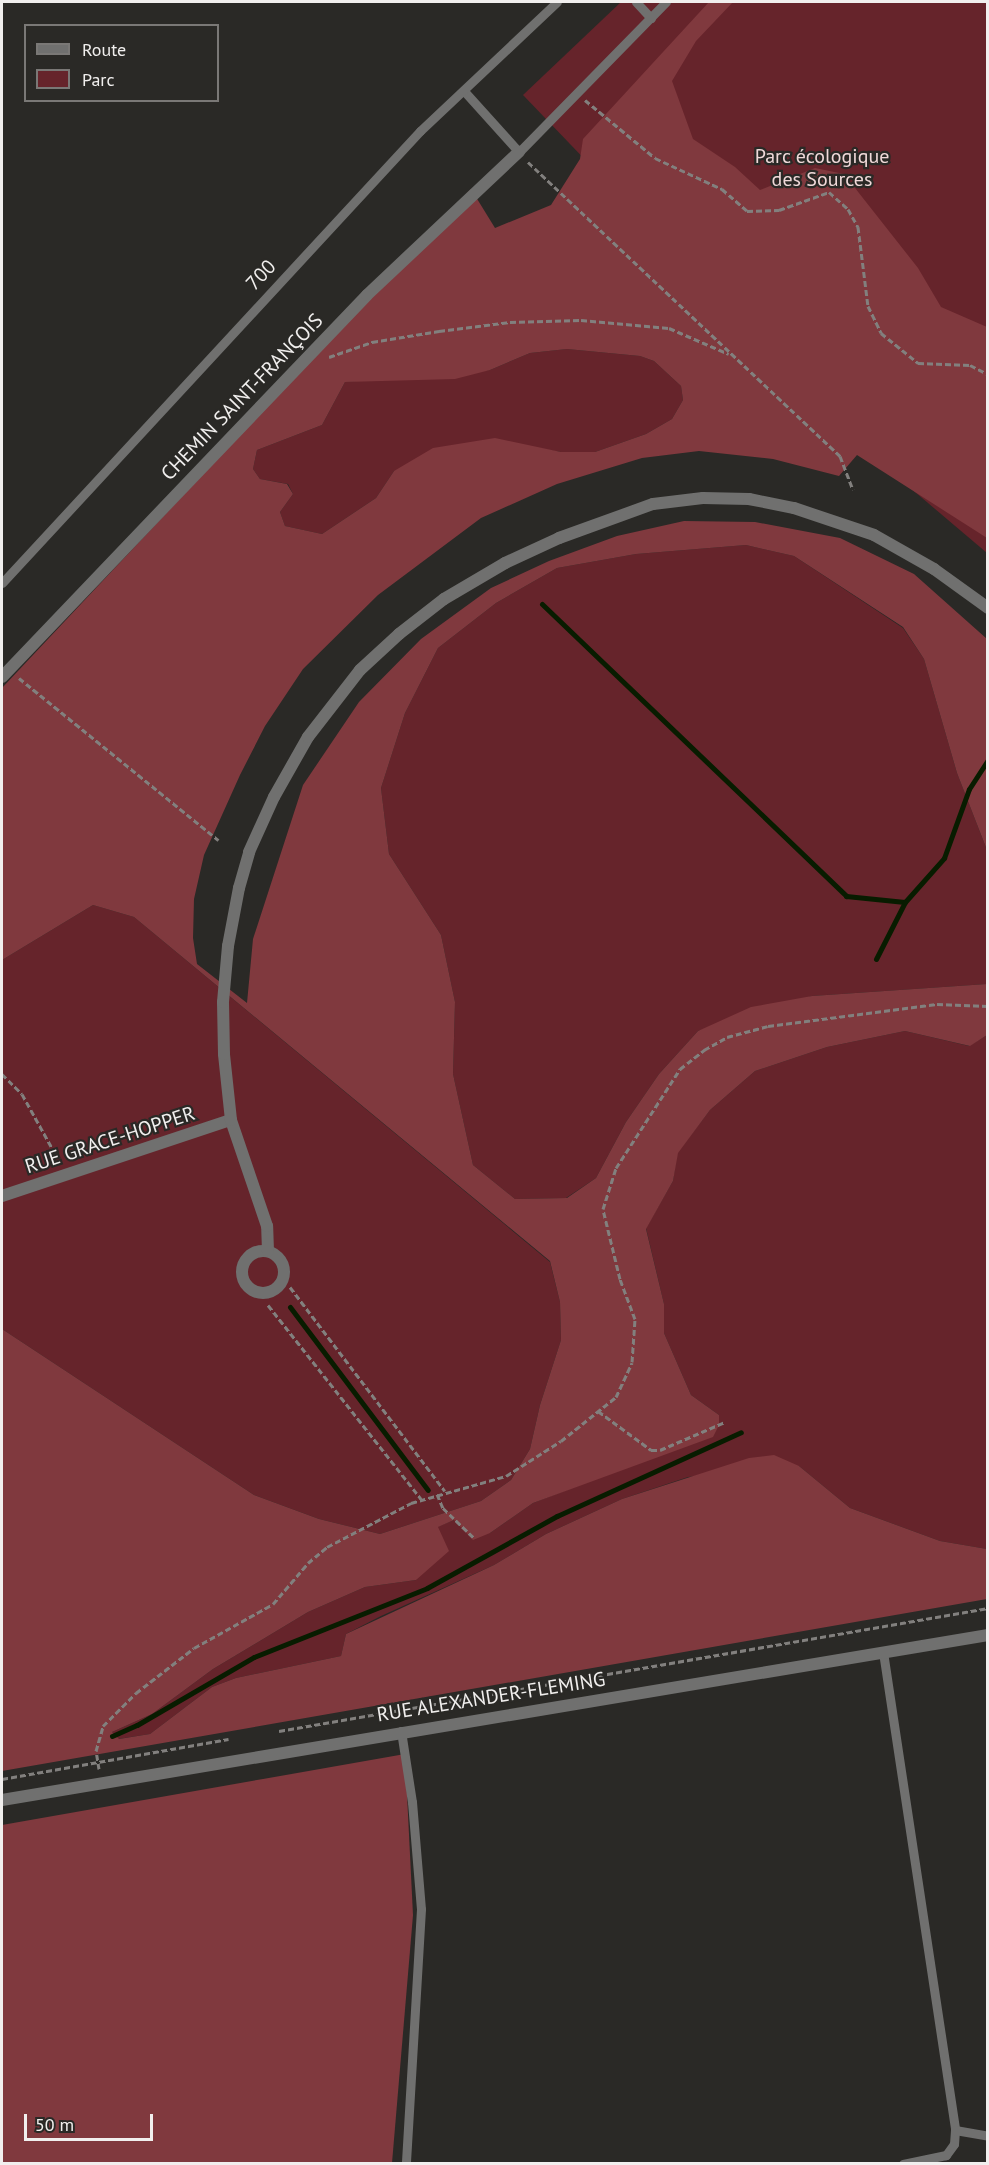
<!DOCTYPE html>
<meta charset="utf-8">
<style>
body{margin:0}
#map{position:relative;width:989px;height:2165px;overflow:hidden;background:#2a2926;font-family:"PT Sans",sans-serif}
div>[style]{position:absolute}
.green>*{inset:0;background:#66242b}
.forest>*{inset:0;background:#80393e}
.stream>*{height:5px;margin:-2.5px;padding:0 2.5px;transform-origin:2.5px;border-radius:2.5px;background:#081c00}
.path>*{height:3px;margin-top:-1.5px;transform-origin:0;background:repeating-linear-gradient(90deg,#82807e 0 6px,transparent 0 9px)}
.service>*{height:9px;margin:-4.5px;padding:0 4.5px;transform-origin:4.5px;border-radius:4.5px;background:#70706f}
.minor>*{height:12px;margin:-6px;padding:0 6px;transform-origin:6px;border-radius:6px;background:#70706f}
.minor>.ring{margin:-6px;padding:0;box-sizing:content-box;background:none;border:12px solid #70706f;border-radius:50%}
.tertiary>*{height:12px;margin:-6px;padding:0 6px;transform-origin:6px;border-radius:6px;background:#70706f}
span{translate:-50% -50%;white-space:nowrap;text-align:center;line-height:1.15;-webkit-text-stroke:4.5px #2a2926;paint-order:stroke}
.park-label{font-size:20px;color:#f0d9d9}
.street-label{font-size:20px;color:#f1efee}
.frame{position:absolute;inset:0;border:3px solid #f1efee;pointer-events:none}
.legend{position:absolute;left:24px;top:24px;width:195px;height:78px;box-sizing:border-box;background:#2a2926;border:2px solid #7a7876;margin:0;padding:8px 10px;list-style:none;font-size:18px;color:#f1efee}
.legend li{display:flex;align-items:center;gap:12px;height:30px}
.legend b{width:30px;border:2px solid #7a7876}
.scale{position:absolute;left:24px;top:2114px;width:129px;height:27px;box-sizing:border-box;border:3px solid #f1efee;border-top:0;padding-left:8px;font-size:18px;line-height:21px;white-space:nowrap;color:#f1efee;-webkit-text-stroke:4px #2a2926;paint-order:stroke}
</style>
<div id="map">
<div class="green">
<div style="clip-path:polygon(621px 2px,987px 2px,987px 553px,856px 442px,523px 95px)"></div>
<div style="clip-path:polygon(567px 349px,640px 356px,654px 361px,681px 386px,683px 400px,672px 419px,646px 434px,595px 452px,561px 452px,528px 447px,394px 471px,376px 498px,322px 534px,285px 526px,280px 512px,293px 494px,288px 484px,260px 479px,253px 469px,257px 450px,322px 425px,345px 382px,490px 370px,530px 353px)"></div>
<div style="clip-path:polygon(746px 545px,794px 556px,903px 628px,924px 659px,957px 773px,987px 850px,987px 984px,812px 996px,698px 1031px,659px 1074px,626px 1122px,596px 1178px,566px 1198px,515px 1199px,473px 1165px,453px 1074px,455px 1002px,441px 935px,389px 854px,381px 788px,405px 713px,438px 648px,496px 603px,557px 568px,636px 554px)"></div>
<div style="clip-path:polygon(93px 905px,134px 917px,550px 1262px,560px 1302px,561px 1340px,540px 1405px,530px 1449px,511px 1480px,481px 1501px,380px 1534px,319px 1519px,254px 1495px,2px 1329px,2px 960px)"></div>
<div style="clip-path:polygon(905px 1031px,969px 1046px,987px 1035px,987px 1549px,940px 1541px,850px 1508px,799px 1466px,688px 1477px,622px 1499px,546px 1534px,494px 1565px,381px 1616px,346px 1634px,341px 1656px,236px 1678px,212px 1687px,150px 1734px,118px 1739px,112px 1732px,152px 1714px,213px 1669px,308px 1612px,365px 1587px,416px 1580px,437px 1527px,454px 1520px,490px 1533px,533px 1503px,611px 1473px,719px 1415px,691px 1395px,664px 1333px,664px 1304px,646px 1228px,673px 1181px,677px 1153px,710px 1110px,755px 1071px,827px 1047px)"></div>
</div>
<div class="forest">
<div style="clip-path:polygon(evenodd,709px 2px,733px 2px,696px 41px,672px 81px,693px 139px,735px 167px,760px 190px,815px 168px,844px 174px,918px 268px,941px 307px,987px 327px,987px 538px,857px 455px,839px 476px,773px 459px,699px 451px,642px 458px,557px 484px,481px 518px,378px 595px,303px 669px,265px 726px,240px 775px,204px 855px,194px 899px,193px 938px,197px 964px,247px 1003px,253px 939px,303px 785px,359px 702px,421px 639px,491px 588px,549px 561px,617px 536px,684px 521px,755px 522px,840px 538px,914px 574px,987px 639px,987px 850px,957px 773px,924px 659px,903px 627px,794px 556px,746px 545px,636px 554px,557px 568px,496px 603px,438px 648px,405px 713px,381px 788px,389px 854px,441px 935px,455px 1002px,453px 1074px,473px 1165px,515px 1199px,567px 1198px,596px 1178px,626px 1122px,659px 1074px,698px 1031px,751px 1007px,812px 996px,987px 984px,987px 1035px,970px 1046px,905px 1031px,827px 1047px,755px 1071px,710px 1110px,678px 1153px,673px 1181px,646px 1229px,664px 1304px,664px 1333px,691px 1395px,719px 1415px,719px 1425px,713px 1437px,533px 1503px,490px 1533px,473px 1540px,454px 1520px,438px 1527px,449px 1551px,416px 1580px,365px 1587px,308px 1612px,213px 1669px,152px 1714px,112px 1732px,119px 1739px,150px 1734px,212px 1687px,236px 1678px,341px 1656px,346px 1634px,494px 1565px,546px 1534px,622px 1499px,749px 1458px,774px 1455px,799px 1466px,850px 1508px,940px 1541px,987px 1549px,987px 1599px,2px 1771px,2px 1329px,254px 1495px,319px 1519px,380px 1534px,481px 1501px,511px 1480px,530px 1449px,540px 1405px,561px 1340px,560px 1302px,550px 1261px,134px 917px,93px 905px,2px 960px,2px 688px,471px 189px,495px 228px,551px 205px,580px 159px,583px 139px,709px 2px,567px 349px,640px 356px,654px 361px,681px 386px,683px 400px,672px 419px,646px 434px,595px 452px,561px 452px,495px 438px,433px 448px,394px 471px,376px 498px,322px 534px,285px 526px,280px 512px,293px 494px,287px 484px,260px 479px,253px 469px,257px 450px,322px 425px,345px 382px,455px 379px,490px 370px,530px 353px,567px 349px)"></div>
<div style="clip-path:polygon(405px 1754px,413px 1915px,392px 2163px,2px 2164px,2px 1825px)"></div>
</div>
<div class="stream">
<div style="left:542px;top:604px;width:422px;rotate:43.8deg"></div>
<div style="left:846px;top:896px;width:59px;rotate:5.8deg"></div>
<div style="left:876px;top:959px;width:64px;rotate:-63deg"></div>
<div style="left:905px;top:902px;width:59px;rotate:-48.4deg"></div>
<div style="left:944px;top:858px;width:73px;rotate:-70.1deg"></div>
<div style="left:969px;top:789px;width:35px;rotate:-57deg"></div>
<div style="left:290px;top:1307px;width:229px;rotate:53deg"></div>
<div style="left:112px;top:1736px;width:27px;rotate:-24deg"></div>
<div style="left:137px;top:1725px;width:135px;rotate:-30.2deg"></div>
<div style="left:254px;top:1657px;width:186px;rotate:-21.7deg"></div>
<div style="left:427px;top:1588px;width:149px;rotate:-29deg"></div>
<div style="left:557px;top:1516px;width:202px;rotate:-24.5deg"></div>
</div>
<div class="path">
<div style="left:585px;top:100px;width:91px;rotate:39.6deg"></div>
<div style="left:655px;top:158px;width:74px;rotate:24.8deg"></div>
<div style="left:722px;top:189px;width:33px;rotate:41deg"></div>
<div style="left:747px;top:211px;width:32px;rotate:-2deg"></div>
<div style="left:779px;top:210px;width:53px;rotate:-19.8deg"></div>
<div style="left:829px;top:192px;width:25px;rotate:42deg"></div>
<div style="left:848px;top:209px;width:21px;rotate:61deg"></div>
<div style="left:858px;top:227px;width:80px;rotate:82.8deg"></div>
<div style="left:868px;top:306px;width:30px;rotate:64deg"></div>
<div style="left:881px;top:333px;width:48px;rotate:39deg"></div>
<div style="left:918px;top:363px;width:52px;rotate:2.2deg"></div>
<div style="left:970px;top:365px;width:20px;rotate:27deg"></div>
<div style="left:528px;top:162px;width:429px;rotate:43.3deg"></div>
<div style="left:840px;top:456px;width:36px;rotate:69deg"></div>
<div style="left:329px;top:357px;width:46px;rotate:-19.2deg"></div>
<div style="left:372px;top:342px;width:68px;rotate:-9.3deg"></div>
<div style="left:439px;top:331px;width:72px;rotate:-7.2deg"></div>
<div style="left:510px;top:322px;width:71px;rotate:-1.6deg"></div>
<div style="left:581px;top:320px;width:88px;rotate:5.2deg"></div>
<div style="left:669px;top:328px;width:65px;rotate:23.4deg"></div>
<div style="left:19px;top:678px;width:257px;rotate:39.1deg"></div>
<div style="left:2px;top:1074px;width:28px;rotate:45deg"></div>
<div style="left:22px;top:1094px;width:70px;rotate:60.9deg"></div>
<div style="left:290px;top:1287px;width:256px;rotate:52.8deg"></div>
<div style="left:268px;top:1305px;width:247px;rotate:51.7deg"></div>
<div style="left:598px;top:1411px;width:66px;rotate:36.3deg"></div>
<div style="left:651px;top:1450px;width:9px"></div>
<div style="left:660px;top:1450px;width:71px;rotate:-23.3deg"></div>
<div style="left:437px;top:1494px;width:15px;rotate:67deg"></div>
<div style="left:443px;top:1508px;width:42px;rotate:44deg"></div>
<div style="left:279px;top:1731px;width:720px;rotate:-9.84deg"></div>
<div style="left:99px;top:1769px;width:18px;rotate:-99deg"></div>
<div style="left:96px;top:1751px;width:26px;rotate:-74deg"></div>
<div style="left:103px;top:1726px;width:47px;rotate:-45deg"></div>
<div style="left:136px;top:1693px;width:73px;rotate:-37.8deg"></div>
<div style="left:194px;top:1648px;width:90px;rotate:-29.1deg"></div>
<div style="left:273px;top:1604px;width:54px;rotate:-49.5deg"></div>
<div style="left:308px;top:1563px;width:25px;rotate:-40deg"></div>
<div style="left:327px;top:1547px;width:95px;rotate:-27.6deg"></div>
<div style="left:411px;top:1503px;width:99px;rotate:-15.9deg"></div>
<div style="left:506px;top:1476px;width:65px;rotate:-32.5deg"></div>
<div style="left:561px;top:1441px;width:70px;rotate:-38.7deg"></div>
<div style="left:616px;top:1397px;width:38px;rotate:-65deg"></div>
<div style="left:632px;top:1362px;width:43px;rotate:-86deg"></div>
<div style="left:635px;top:1319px;width:43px;rotate:-110.6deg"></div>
<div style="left:620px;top:1279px;width:72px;rotate:-103.7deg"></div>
<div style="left:603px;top:1209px;width:43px;rotate:-72.4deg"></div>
<div style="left:616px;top:1168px;width:118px;rotate:-57.1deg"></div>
<div style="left:680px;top:1069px;width:31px;rotate:-38deg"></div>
<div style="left:704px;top:1050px;width:26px;rotate:-29deg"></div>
<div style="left:727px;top:1037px;width:42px;rotate:-15deg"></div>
<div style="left:768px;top:1026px;width:170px;rotate:-7.4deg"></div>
<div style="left:937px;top:1004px;width:51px;rotate:2.2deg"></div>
<div style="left:2px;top:1779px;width:230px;rotate:-10deg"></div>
</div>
<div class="service">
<div style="left:636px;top:2px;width:22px;rotate:47deg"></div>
<div style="left:464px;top:91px;width:82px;rotate:48deg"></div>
<div style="left:519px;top:152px;width:210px;rotate:-45.6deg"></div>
<div style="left:2px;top:583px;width:616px;rotate:-47.24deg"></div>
<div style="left:420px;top:131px;width:188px;rotate:-43.3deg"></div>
<div style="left:883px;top:1652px;width:483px;rotate:81.4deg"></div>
<div style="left:955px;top:2130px;width:14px;rotate:94deg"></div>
<div style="left:954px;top:2144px;width:14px;rotate:126deg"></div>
<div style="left:946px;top:2155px;width:44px;rotate:168.2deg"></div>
<div style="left:401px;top:1731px;width:72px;rotate:81.2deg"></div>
<div style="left:412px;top:1802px;width:107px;rotate:85.2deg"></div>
<div style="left:421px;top:1909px;width:255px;rotate:93.4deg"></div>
<div style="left:955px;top:2130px;width:34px;rotate:10deg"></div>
</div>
<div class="minor">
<div style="left:2px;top:677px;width:528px;rotate:-46.3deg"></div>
<div style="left:367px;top:295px;width:209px;rotate:-43.3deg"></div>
<div style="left:2px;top:1196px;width:241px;rotate:-18.4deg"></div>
<div class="ring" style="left:242px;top:1251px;width:30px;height:30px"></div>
<div style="left:268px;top:1251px;width:25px;rotate:-92deg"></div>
<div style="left:267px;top:1226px;width:112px;rotate:-108.8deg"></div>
<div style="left:231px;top:1120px;width:66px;rotate:-96.1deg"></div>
<div style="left:224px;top:1054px;width:52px;rotate:-91.1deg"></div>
<div style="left:223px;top:1002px;width:56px;rotate:-84.9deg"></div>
<div style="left:228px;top:946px;width:59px;rotate:-79.3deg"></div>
<div style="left:239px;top:888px;width:37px;rotate:-74deg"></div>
<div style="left:249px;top:852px;width:60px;rotate:-65.6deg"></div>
<div style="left:274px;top:797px;width:69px;rotate:-60.5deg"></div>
<div style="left:308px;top:737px;width:85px;rotate:-52.2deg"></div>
<div style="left:360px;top:670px;width:53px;rotate:-42.7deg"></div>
<div style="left:399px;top:634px;width:57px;rotate:-37.9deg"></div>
<div style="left:444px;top:599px;width:71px;rotate:-30.5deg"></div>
<div style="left:505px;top:563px;width:60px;rotate:-24.8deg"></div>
<div style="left:559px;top:538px;width:100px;rotate:-19.9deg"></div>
<div style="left:653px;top:504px;width:50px;rotate:-6.8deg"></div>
<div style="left:703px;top:498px;width:46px;rotate:1.2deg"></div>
<div style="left:749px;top:499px;width:46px;rotate:11.3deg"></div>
<div style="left:794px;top:508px;width:84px;rotate:18.6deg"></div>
<div style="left:874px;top:535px;width:69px;rotate:29.5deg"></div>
<div style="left:934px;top:569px;width:67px;rotate:35.8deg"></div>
</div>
<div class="tertiary">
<div style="left:2px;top:1800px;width:1000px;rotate:-9.5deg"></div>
</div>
<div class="park-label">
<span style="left:822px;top:168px">Parc écologique<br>des Sources</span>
</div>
<div class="street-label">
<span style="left:261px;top:275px;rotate:-47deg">700</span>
<span style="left:242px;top:397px;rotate:-46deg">CHEMIN SAINT-FRANÇOIS</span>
<span style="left:110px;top:1140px;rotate:-18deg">RUE GRACE-HOPPER</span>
<span style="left:491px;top:1697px;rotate:-9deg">RUE ALEXANDER-FLEMING</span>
</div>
<div class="frame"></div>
<ul class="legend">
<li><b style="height:8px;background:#70706f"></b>Route</li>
<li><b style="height:16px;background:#66242b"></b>Parc</li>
</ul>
<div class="scale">50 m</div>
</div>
